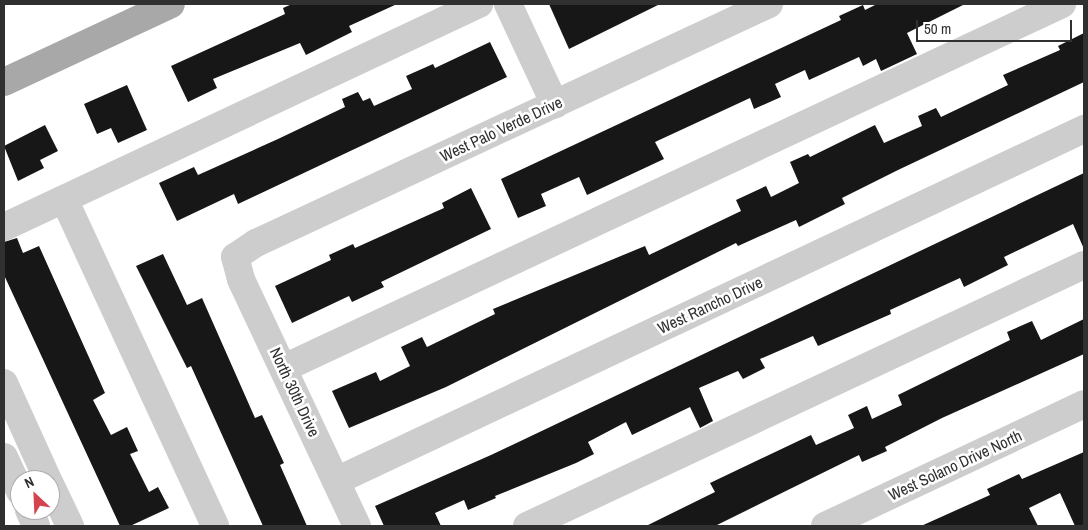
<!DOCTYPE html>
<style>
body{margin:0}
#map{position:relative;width:1088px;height:530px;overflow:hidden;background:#fff;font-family:"Archivo Narrow",sans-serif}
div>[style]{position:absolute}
.building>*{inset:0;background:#171717}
.minor>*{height:28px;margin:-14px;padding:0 14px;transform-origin:14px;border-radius:14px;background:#cdcdcd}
.major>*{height:28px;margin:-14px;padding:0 14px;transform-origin:14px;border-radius:14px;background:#a8a8a8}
span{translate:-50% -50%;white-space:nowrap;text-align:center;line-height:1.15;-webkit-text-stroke:5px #fff;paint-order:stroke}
.street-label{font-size:16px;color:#303030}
.frame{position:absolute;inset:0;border:5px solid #303030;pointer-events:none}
.north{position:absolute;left:10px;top:470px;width:50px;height:50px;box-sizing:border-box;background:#fff;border:1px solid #acacac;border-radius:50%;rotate:335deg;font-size:14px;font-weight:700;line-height:20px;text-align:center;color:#303030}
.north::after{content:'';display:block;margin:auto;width:18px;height:22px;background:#d5444e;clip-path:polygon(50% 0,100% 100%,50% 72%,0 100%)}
.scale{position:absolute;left:916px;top:20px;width:156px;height:22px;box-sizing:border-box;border:2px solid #303030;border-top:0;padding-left:6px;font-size:15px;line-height:18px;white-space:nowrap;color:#303030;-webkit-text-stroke:4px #fff;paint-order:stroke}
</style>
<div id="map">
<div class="building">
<div style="clip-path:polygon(292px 4px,397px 4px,349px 26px,352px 32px,306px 55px,300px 43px,213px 79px,217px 88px,188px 102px,171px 66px,285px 14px,283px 8px)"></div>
<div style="clip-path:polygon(549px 4px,660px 4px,569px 49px)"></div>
<div style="clip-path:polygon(877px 4px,965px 4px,907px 33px,917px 54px,881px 71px,876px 59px,863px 66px,859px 57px,809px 80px,805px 70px,775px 84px,781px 97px,754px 109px,750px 98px,655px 142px,664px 159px,587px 195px,579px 177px,541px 194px,546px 206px,518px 218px,501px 179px,841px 20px,839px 16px,863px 5px,865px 10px)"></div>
<div style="clip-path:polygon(1084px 33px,1084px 82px,898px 170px,842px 198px,845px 204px,799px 227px,796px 220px,738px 246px,736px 243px,446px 387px,349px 428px,332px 391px,376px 372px,380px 381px,410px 366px,401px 347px,422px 337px,427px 347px,495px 314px,493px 309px,645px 246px,649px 255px,741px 211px,736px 200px,766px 186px,771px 197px,799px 183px,790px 162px,808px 154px,810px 157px,875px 125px,884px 143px,922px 126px,918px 116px,936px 108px,941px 117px,1008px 85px,1003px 75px,1060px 50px,1058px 46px)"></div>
<div style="clip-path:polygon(490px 42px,507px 77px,238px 204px,234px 194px,177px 221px,159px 183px,194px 167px,198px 175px,278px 139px,345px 107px,342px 99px,358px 92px,363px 101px,370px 98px,374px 106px,412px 89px,406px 76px,433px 64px,435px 68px)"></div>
<div style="clip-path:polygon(127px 85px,147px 130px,118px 143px,111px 128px,97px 134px,84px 104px)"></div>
<div style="clip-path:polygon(45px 125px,58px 151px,40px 160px,44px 168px,18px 181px,4px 146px)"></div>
<div style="clip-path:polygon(1084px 173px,1084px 249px,1073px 224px,1004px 257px,1008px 265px,964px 287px,960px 278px,890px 310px,891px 314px,818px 346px,813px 336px,760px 359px,765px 368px,743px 379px,738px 371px,699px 388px,713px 421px,700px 428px,690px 407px,632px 435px,626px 422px,588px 442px,594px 454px,576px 463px,495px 496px,496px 498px,468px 510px,464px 500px,435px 513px,441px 526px,384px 526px,375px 506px,491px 455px)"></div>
<div style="clip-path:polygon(471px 188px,491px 229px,381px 282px,384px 287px,352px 302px,349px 296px,292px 323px,275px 286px,331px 260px,329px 255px,353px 244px,355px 248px,444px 208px,442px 203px)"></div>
<div style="clip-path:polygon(17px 238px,23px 253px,39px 246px,105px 393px,93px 400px,111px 435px,127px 427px,138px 451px,130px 454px,149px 492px,158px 487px,169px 508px,130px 526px,120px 526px,4px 275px,4px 242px)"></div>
<div style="clip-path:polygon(163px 254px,187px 305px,202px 298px,255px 418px,262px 415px,284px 463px,280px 465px,307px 526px,263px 526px,191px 366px,187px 368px,136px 266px)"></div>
<div style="clip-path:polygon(1084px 319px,1084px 354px,942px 418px,885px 447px,887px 451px,862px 462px,859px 455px,715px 526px,646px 526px,715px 492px,710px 483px,811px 435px,816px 445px,854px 428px,848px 415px,867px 406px,872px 419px,902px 405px,898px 395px,1010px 340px,1007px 332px,1032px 321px,1041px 340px)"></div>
<div style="clip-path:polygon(1084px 452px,1084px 526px,1075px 526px,1060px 493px,1029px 508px,1038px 526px,921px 526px,990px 495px,987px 489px,1019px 474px,1022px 479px)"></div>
</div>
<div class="minor">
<div style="left:508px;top:4px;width:111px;rotate:65deg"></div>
<div style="left:65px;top:201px;width:358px;rotate:65.2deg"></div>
<div style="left:4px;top:227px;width:525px;rotate:-25.15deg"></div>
<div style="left:284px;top:368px;width:859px;rotate:-25.07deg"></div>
<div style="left:4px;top:383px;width:107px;rotate:65.6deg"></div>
<div style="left:4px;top:457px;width:38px;rotate:65deg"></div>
<div style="left:336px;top:481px;width:827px;rotate:-25.2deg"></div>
<div style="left:50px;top:484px;width:47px;rotate:64.5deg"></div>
<div style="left:29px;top:510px;width:17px;rotate:66deg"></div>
<div style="left:357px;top:526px;width:273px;rotate:-115.2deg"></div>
<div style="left:241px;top:279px;width:23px;rotate:-105deg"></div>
<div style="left:235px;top:257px;width:25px;rotate:-34deg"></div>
<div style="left:256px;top:243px;width:566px;rotate:-24.98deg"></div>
<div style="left:527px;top:526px;width:615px;rotate:-25.11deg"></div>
<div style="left:825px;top:526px;width:286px;rotate:-25.2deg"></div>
</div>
<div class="major">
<div style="left:4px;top:82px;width:184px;rotate:-25deg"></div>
</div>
<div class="street-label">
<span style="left:501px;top:129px;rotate:-25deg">West Palo Verde Drive</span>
<span style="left:710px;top:305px;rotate:-25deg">West Rancho Drive</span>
<span style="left:295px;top:392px;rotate:65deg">North 30th Drive</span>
<span style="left:955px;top:465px;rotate:-25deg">West Solano Drive North</span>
</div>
<div class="frame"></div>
<div class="north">N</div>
<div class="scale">50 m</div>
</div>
